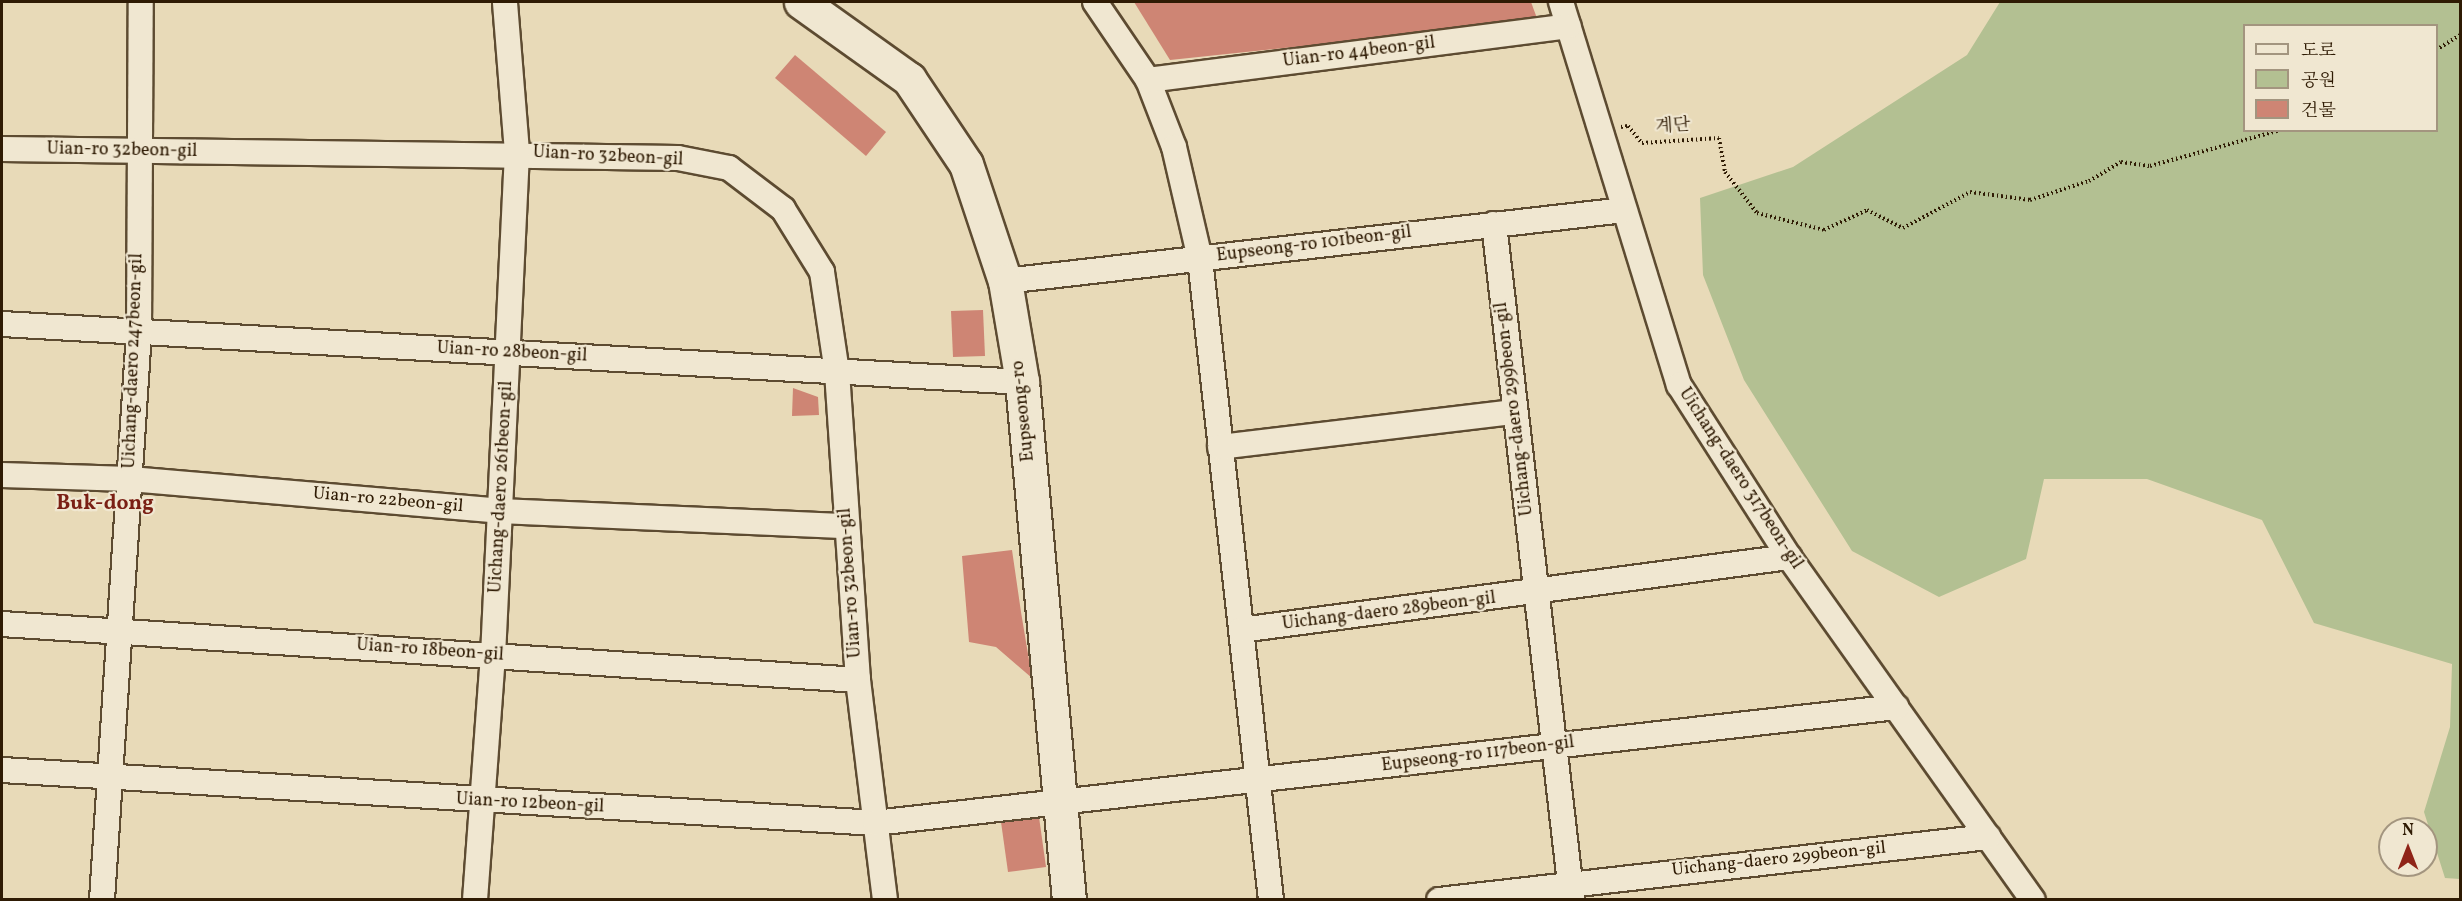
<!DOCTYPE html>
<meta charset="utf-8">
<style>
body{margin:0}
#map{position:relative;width:2462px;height:901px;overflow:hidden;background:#e8dab8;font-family:Vollkorn,"Noto Serif KR",serif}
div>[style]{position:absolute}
.green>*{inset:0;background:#b3c092}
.building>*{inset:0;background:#ce8574}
.path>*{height:4px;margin-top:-2px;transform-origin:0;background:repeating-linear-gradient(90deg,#2f1b04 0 1.5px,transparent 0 4.5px)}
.roads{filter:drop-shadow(2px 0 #5d4b31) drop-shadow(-2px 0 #5d4b31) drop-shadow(0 2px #5d4b31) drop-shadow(0 -2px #5d4b31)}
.street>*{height:24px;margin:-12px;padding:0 12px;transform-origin:12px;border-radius:12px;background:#f0e7d1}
.secondary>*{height:33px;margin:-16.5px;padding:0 16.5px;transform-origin:16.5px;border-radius:16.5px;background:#f0e7d1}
span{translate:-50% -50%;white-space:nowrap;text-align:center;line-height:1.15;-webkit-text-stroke:4.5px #f0e7d1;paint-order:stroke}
.street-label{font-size:18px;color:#2f1b04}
.quarter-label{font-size:21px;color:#7a1f14;font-weight:700}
.frame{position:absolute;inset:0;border:3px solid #2f1b04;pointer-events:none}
.legend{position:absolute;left:2243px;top:24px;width:195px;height:108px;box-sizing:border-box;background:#f0e7d1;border:2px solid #a3957f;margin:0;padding:8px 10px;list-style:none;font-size:18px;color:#2f1b04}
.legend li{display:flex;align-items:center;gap:12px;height:30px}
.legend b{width:30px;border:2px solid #a3957f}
.north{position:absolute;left:2378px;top:817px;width:60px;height:60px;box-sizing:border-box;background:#f0e7d1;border:2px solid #a3957f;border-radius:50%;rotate:0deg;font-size:16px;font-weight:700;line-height:24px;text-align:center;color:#2f1b04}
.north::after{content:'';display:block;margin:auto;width:21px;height:27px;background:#8f2418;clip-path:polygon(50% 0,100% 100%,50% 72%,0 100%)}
</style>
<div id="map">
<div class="green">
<div style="clip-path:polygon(evenodd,2000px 2px,2460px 2px,2460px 879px,2445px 878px,2424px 812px,2450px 727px,2452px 664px,2314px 623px,2262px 520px,2147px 479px,2044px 479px,2026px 559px,1939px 597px,1852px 551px,1744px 380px,1703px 275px,1700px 198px,1793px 167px,1967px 55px,2000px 2px,2244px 26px,2436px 26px,2436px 130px,2244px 130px,2244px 26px)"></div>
</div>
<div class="building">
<div style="clip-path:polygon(1134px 2px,1531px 2px,1538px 21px,1170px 60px)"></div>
<div style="clip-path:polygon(795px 55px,886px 132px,866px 156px,775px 78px)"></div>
<div style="clip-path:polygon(983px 310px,985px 356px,953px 357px,951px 311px)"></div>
<div style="clip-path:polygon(793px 388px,818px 397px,819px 415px,792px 416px)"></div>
<div style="clip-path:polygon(1012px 550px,1021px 612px,1032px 678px,996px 647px,969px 642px,962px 556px)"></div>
<div style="clip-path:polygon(1039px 817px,1046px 867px,1008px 872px,1001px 822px)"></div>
</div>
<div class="path">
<div style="left:2436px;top:50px;width:28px;rotate:-32deg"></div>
<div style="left:1621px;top:127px;width:7px;rotate:-8deg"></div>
<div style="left:1628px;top:126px;width:22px;rotate:51deg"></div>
<div style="left:1642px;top:143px;width:77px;rotate:-3.7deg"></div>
<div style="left:1719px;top:138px;width:35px;rotate:80deg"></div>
<div style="left:1725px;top:172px;width:52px;rotate:52deg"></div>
<div style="left:1757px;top:213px;width:69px;rotate:14.2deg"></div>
<div style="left:1824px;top:230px;width:47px;rotate:-24.9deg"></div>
<div style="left:1867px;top:210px;width:40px;rotate:26.6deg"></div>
<div style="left:1903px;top:228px;width:76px;rotate:-28.2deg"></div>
<div style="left:1970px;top:192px;width:61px;rotate:7.6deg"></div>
<div style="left:2030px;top:200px;width:62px;rotate:-17.9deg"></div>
<div style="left:2089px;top:181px;width:37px;rotate:-31deg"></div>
<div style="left:2121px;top:162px;width:29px;rotate:8deg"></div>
<div style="left:2150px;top:166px;width:136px;rotate:-15.4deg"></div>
</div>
<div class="roads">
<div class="street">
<div style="left:1095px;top:2px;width:94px;rotate:55.8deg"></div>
<div style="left:1148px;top:80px;width:72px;rotate:68.8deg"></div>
<div style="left:1174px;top:147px;width:115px;rotate:76.9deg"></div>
<div style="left:1200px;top:259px;width:645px;rotate:83.68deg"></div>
<div style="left:1561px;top:2px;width:401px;rotate:72.9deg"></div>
<div style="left:1679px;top:385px;width:204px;rotate:57.4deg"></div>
<div style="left:1789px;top:557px;width:421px;rotate:54.6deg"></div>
<div style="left:1148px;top:80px;width:424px;rotate:-7.3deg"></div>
<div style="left:2px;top:149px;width:676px;rotate:0.76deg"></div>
<div style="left:678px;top:158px;width:52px;rotate:11.1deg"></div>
<div style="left:729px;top:168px;width:68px;rotate:37.2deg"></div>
<div style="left:783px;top:209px;width:74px;rotate:58.2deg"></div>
<div style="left:822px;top:272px;width:101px;rotate:81.5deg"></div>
<div style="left:837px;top:372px;width:309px;rotate:86.1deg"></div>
<div style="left:858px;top:680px;width:222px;rotate:83deg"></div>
<div style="left:1494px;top:224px;width:680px;rotate:83.42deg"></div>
<div style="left:1005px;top:281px;width:623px;rotate:-6.54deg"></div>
<div style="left:2px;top:324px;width:1022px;rotate:3.25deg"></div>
<div style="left:1220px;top:447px;width:297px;rotate:-6.8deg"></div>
<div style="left:2px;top:475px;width:128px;rotate:1.8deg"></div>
<div style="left:130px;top:479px;width:371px;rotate:4.9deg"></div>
<div style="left:500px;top:511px;width:347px;rotate:2.5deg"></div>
<div style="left:2px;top:624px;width:858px;rotate:3.74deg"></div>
<div style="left:1241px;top:630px;width:553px;rotate:-7.59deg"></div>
<div style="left:2px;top:770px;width:875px;rotate:3.47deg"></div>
<div style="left:875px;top:823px;width:1028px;rotate:-6.48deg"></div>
<div style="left:102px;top:900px;width:569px;rotate:-86.27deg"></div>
<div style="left:139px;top:332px;width:330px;rotate:-89.7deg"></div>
<div style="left:475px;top:900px;width:245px;rotate:-85.8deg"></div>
<div style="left:493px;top:656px;width:505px;rotate:-87.27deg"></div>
<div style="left:517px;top:152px;width:150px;rotate:-94.6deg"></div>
<div style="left:1439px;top:900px;width:553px;rotate:-6.55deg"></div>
</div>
<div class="secondary">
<div style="left:801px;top:2px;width:133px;rotate:35.5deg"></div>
<div style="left:909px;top:79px;width:102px;rotate:56.2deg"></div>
<div style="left:966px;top:164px;width:123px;rotate:71.6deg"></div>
<div style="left:1005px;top:281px;width:102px;rotate:80.4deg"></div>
<div style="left:1022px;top:382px;width:520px;rotate:84.82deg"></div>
</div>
</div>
<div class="street-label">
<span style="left:1359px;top:53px;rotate:-7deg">Uian-ro 44beon-gil</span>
<span style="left:1673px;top:127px;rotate:-3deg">계단</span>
<span style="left:122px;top:151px;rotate:1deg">Uian-ro 32beon-gil</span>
<span style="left:608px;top:157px;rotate:3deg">Uian-ro 32beon-gil</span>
<span style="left:1314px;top:245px;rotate:-7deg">Eupseong-ro 101beon-gil</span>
<span style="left:512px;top:353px;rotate:3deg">Uian-ro 28beon-gil</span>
<span style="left:134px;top:361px;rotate:-88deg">Uichang-daero 247beon-gil</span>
<span style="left:1515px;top:409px;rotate:-97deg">Uichang-daero 299beon-gil</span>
<span style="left:1024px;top:411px;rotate:-96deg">Eupseong-ro</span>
<span style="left:1740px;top:479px;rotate:57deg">Uichang-daero 317beon-gil</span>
<span style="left:502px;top:487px;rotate:-87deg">Uichang-daero 261beon-gil</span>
<span style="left:388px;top:501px;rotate:5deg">Uian-ro 22beon-gil</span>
<span style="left:851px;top:583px;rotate:-94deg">Uian-ro 32beon-gil</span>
<span style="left:1389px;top:612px;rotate:-7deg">Uichang-daero 289beon-gil</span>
<span style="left:430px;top:651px;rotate:4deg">Uian-ro 18beon-gil</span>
<span style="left:1478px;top:755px;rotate:-7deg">Eupseong-ro 117beon-gil</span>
<span style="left:530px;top:804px;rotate:3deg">Uian-ro 12beon-gil</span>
<span style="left:1779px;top:860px;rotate:-6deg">Uichang-daero 299beon-gil</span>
</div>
<div class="quarter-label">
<span style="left:105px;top:504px">Buk-dong</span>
</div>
<div class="frame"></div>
<ul class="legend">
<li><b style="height:8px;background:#f0e7d1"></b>도로</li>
<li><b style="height:16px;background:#b3c092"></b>공원</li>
<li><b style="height:16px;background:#ce8574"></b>건물</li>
</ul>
<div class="north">N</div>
</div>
